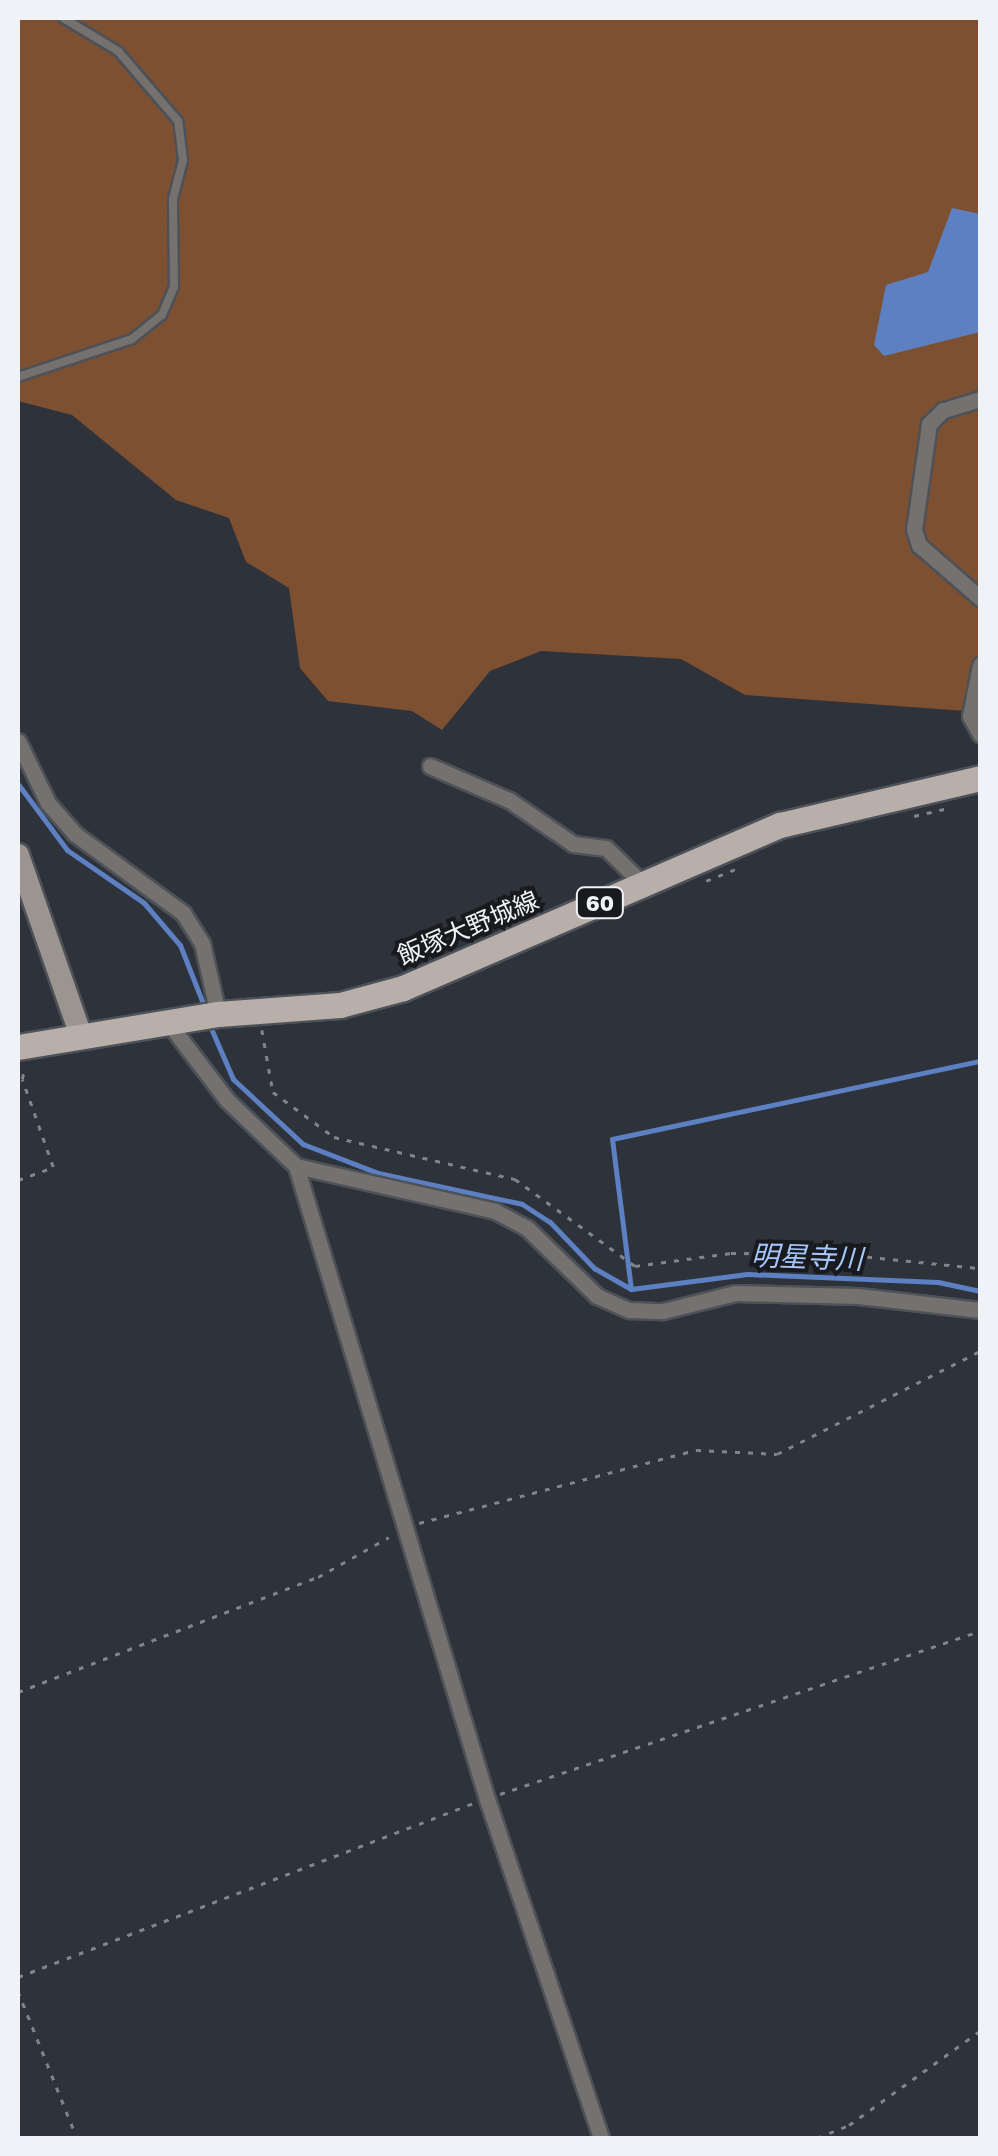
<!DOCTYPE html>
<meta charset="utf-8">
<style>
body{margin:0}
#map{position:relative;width:998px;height:2156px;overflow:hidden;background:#2e323a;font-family:"Golos Text","Noto Sans JP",sans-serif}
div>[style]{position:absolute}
.green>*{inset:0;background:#7d5031}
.water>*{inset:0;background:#5c80c2}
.stream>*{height:5px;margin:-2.5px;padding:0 2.5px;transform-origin:2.5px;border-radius:2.5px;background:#5c80c2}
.path>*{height:2.5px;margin-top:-1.25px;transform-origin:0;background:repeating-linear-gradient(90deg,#81858b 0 5px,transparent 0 13px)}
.roads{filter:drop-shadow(2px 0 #4d5158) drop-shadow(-2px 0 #4d5158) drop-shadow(0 2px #4d5158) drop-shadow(0 -2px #4d5158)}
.lane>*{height:8px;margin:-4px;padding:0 4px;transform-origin:4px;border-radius:4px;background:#75716e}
.street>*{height:15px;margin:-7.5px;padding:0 7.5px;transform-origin:7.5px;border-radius:7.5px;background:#75716e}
.secondary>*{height:22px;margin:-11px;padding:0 11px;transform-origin:11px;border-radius:11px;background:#9b9490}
.primary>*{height:25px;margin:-12.5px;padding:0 12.5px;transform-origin:12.5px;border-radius:12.5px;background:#b8afaa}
span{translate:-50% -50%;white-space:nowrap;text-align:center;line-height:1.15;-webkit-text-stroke:8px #181a1d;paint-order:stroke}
.shield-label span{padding:2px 8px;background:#181a1d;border:2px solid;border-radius:8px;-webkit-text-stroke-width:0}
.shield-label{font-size:22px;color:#eff2f7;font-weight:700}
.street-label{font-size:25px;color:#eff2f7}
.water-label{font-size:28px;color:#a7c6fc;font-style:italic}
.frame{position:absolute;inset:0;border:20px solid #eff2f7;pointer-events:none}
</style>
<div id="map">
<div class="green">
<div style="clip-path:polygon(18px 18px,980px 18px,980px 712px,745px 695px,681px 659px,541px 651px,490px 671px,442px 730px,412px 711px,328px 701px,300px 668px,289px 588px,246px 562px,229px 518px,176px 500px,72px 415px,18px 401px)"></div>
</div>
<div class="water">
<div style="clip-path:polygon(952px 208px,980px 214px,980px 332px,884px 356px,874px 345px,886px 285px,928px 272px)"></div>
</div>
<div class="stream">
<div style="left:18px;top:784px;width:82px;rotate:53.4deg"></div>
<div style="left:67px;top:850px;width:93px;rotate:34.5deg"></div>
<div style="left:144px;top:903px;width:55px;rotate:49.4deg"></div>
<div style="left:180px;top:945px;width:66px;rotate:68.5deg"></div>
<div style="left:210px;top:1026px;width:58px;rotate:66.5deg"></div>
<div style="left:233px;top:1079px;width:96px;rotate:42.9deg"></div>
<div style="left:303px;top:1144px;width:80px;rotate:21.1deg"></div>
<div style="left:378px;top:1173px;width:147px;rotate:12.1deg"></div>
<div style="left:522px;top:1204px;width:33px;rotate:33deg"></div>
<div style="left:550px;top:1222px;width:64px;rotate:46.3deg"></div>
<div style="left:594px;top:1268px;width:43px;rotate:29.6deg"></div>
<div style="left:631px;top:1289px;width:151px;rotate:-97.2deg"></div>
<div style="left:612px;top:1139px;width:376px;rotate:-12deg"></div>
<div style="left:631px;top:1289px;width:117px;rotate:-7.4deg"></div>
<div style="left:747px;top:1274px;width:191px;rotate:2.4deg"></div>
<div style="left:938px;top:1282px;width:43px;rotate:12.1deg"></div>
</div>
<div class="path">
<div style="left:914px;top:816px;width:32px;rotate:-13deg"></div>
<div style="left:706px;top:881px;width:37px;rotate:-22deg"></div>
<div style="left:262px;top:1030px;width:63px;rotate:79.9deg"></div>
<div style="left:273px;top:1092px;width:76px;rotate:36.4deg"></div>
<div style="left:334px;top:1137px;width:186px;rotate:13.1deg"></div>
<div style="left:515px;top:1179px;width:148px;rotate:35.9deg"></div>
<div style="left:635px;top:1266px;width:97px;rotate:-7.7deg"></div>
<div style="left:731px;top:1253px;width:110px;rotate:0.5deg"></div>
<div style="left:841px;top:1254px;width:140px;rotate:5.8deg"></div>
<div style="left:18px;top:1180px;width:37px;rotate:-20deg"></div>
<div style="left:53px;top:1167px;width:93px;rotate:-109.4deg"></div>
<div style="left:22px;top:1079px;width:11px;rotate:-75deg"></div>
<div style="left:419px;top:1523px;width:286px;rotate:-14.8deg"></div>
<div style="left:696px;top:1450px;width:81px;rotate:2.8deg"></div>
<div style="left:777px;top:1454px;width:228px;rotate:-26.9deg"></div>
<div style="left:18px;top:1692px;width:321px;rotate:-21deg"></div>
<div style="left:318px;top:1577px;width:81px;rotate:-29.4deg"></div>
<div style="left:500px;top:1794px;width:507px;rotate:-18.76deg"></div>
<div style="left:18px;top:1977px;width:488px;rotate:-20.9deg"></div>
<div style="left:18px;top:1991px;width:158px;rotate:68.1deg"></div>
<div style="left:817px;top:2138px;width:35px;rotate:-22deg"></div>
<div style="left:849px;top:2125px;width:161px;rotate:-35.7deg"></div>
</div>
<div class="roads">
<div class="lane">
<div style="left:18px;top:377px;width:120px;rotate:-18.4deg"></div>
<div style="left:132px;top:339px;width:38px;rotate:-39deg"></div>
<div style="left:162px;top:315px;width:30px;rotate:-67deg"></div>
<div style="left:174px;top:287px;width:88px;rotate:-90.7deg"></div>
<div style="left:173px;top:199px;width:40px;rotate:-75.6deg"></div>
<div style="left:183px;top:160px;width:39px;rotate:-97deg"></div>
<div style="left:178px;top:121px;width:92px;rotate:-130.6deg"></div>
<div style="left:118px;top:51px;width:64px;rotate:-149deg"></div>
</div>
<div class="street">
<div style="left:980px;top:399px;width:39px;rotate:163deg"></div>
<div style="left:943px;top:410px;width:20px;rotate:135deg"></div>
<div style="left:929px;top:424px;width:106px;rotate:98.1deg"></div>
<div style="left:914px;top:529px;width:17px;rotate:73deg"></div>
<div style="left:919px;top:545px;width:81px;rotate:41deg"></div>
<div style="left:980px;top:665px;width:52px;rotate:101.1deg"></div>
<div style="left:970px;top:716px;width:21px;rotate:61deg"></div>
<div style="left:18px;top:741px;width:69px;rotate:64.2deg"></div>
<div style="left:48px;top:803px;width:41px;rotate:48.9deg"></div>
<div style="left:75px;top:834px;width:134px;rotate:36.2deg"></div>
<div style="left:183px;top:913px;width:36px;rotate:58deg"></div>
<div style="left:202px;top:943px;width:73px;rotate:77.3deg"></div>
<div style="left:430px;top:766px;width:86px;rotate:23.3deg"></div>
<div style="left:509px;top:800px;width:78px;rotate:34.5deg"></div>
<div style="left:573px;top:844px;width:33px;rotate:7deg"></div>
<div style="left:606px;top:848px;width:52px;rotate:44.2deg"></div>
<div style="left:167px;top:1021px;width:99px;rotate:52.8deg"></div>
<div style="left:227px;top:1100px;width:95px;rotate:43.7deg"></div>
<div style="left:296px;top:1166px;width:661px;rotate:73.21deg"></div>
<div style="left:487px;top:1799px;width:358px;rotate:71.4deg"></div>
<div style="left:296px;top:1166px;width:204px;rotate:12.7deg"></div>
<div style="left:495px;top:1211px;width:36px;rotate:28deg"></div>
<div style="left:527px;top:1228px;width:98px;rotate:44.2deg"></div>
<div style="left:597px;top:1296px;width:35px;rotate:24deg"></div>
<div style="left:629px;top:1310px;width:34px;rotate:2deg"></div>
<div style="left:663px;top:1311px;width:74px;rotate:-14deg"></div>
<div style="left:735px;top:1293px;width:123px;rotate:1.4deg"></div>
<div style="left:858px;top:1296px;width:123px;rotate:6.5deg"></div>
</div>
<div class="secondary">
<div style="left:18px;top:855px;width:188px;rotate:70.8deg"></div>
</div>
<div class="primary">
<div style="left:18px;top:1047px;width:203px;rotate:-9.4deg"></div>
<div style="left:218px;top:1014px;width:122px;rotate:-4.2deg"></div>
<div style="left:340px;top:1005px;width:65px;rotate:-15.1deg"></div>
<div style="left:403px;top:988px;width:411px;rotate:-23.4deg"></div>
<div style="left:780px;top:825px;width:205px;rotate:-13.2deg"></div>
</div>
</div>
<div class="shield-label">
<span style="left:600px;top:903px">60</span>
</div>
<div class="street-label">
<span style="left:468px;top:928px;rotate:-23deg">飯塚大野城線</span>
</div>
<div class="water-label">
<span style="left:807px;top:1257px;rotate:2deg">明星寺川</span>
</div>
<div class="frame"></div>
</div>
